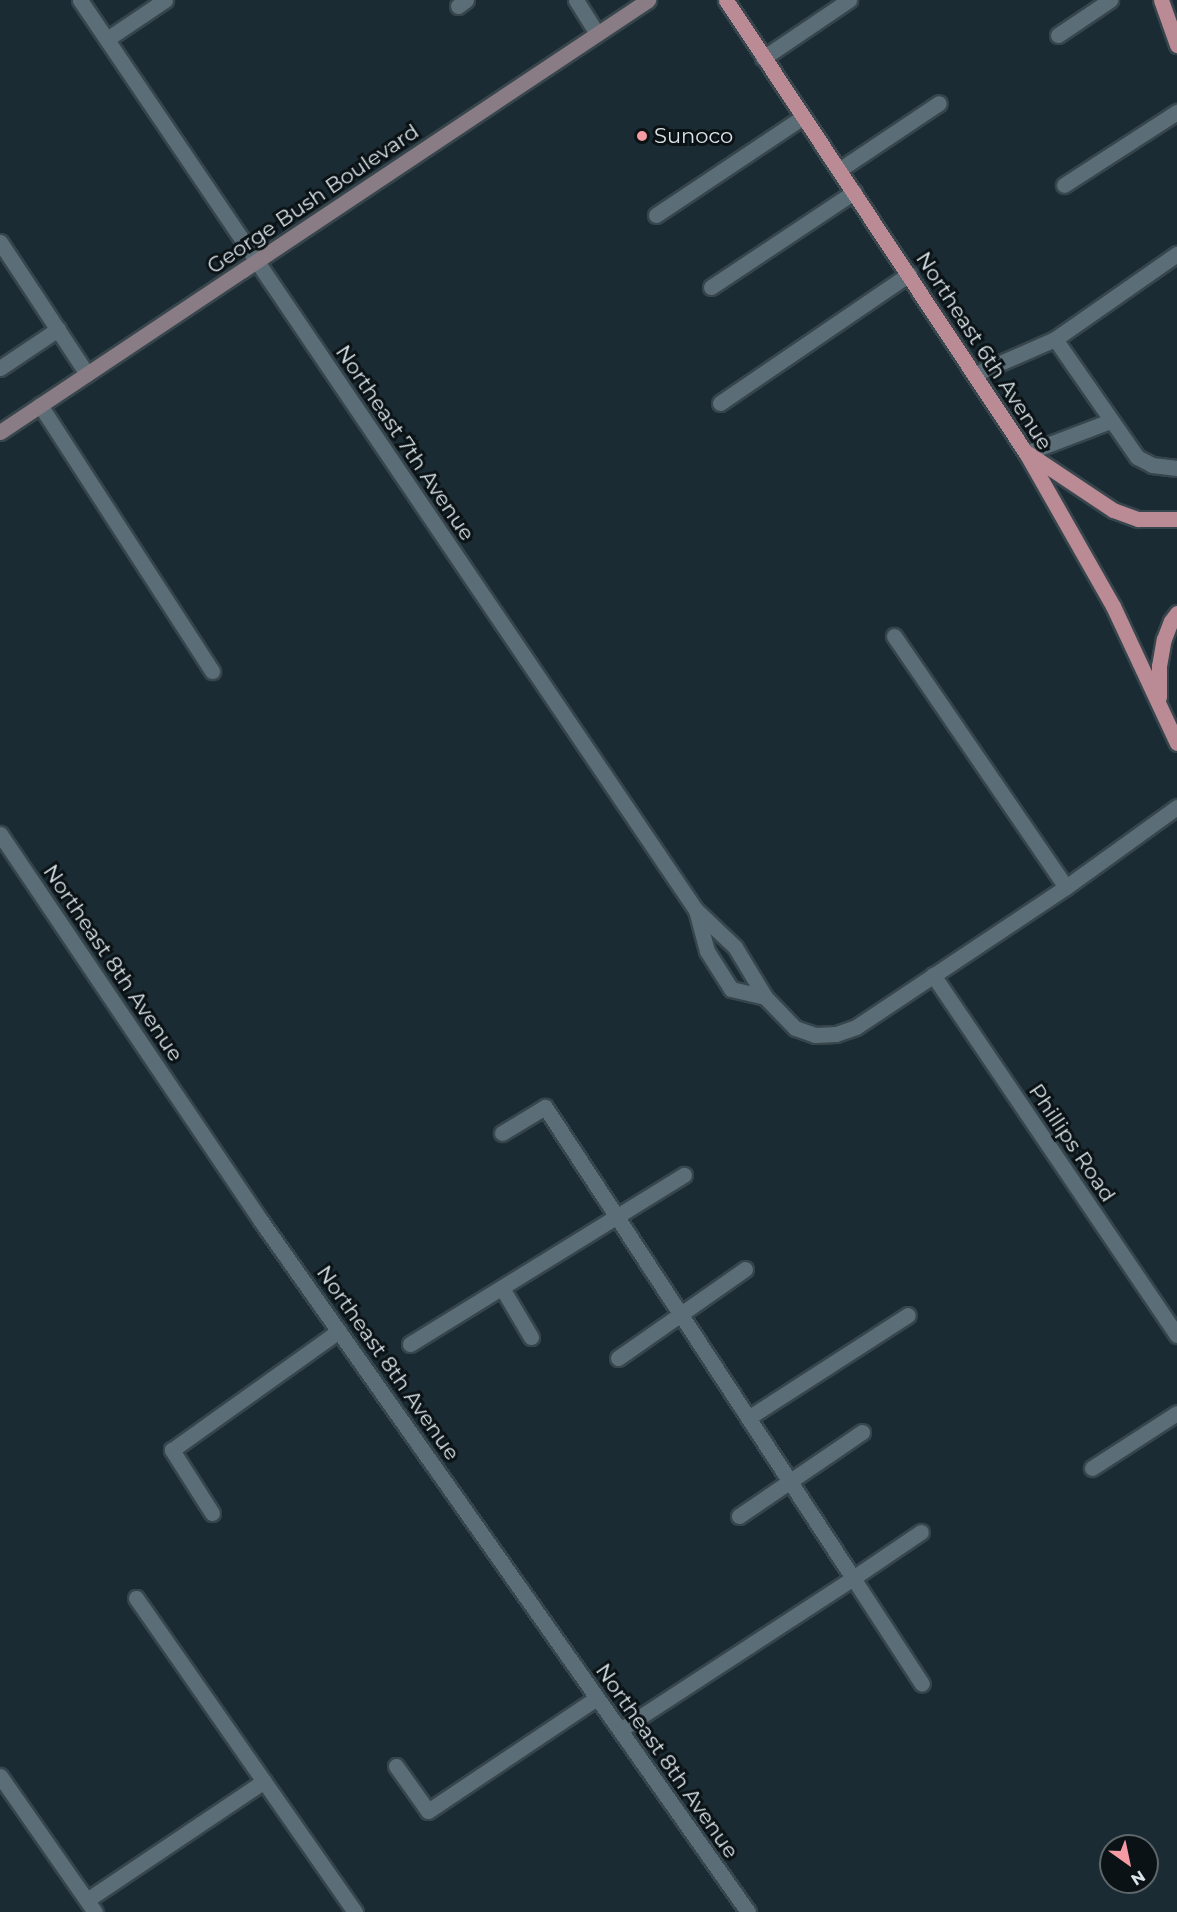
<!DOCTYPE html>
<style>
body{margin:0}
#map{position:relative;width:1177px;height:1912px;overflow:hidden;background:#1a2b33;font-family:Montserrat,sans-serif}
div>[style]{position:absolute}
.roads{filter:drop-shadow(2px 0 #37454c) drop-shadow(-2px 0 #37454c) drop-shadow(0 2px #37454c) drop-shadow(0 -2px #37454c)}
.lane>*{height:15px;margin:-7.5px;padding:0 7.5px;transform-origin:7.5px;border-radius:7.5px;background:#5b6e77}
.street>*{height:15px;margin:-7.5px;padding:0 7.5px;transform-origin:7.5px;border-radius:7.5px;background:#5b6e77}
.secondary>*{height:15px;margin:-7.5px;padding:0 7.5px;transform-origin:7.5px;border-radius:7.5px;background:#8a7c85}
.primary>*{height:15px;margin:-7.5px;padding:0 7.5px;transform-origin:7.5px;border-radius:7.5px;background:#ba8b94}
.dots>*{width:16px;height:16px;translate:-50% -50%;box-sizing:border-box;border:3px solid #0b1215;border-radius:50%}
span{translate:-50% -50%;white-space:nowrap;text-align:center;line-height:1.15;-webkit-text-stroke:6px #0b1215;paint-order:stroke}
.poi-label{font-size:21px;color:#d9e4e9}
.left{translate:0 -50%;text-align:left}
.street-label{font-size:21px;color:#d9e4e9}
.north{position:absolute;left:1099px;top:1834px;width:60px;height:60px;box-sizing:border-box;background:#0b1215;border:2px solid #5d666a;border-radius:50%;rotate:147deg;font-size:16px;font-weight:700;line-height:24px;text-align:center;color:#d9e4e9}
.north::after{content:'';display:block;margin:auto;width:21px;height:27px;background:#f49aa3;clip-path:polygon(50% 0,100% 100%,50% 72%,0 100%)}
</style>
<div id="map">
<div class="roads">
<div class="lane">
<div style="left:576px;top:0;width:39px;rotate:58deg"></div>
<div style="left:458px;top:6px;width:10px;rotate:-37deg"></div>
<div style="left:1058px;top:35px;width:63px;rotate:-33.9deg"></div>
<div style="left:107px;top:39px;width:70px;rotate:-33.9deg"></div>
<div style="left:763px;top:58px;width:104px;rotate:-34deg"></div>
<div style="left:839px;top:170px;width:120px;rotate:-33.8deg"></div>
<div style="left:1064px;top:185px;width:135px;rotate:-32.9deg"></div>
<div style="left:656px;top:215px;width:177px;rotate:-33.7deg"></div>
<div style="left:0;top:242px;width:158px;rotate:56.6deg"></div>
<div style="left:711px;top:287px;width:172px;rotate:-33.6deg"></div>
<div style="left:1055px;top:339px;width:144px;rotate:55.2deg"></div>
<div style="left:1137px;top:457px;width:17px;rotate:28deg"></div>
<div style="left:1152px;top:465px;width:25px;rotate:7deg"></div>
<div style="left:0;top:368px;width:70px;rotate:-33.9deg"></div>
<div style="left:975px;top:374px;width:87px;rotate:-23.6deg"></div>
<div style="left:1055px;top:339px;width:149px;rotate:-34.9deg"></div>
<div style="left:720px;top:403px;width:229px;rotate:-34.3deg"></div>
<div style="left:40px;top:405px;width:317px;rotate:57.1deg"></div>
<div style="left:1026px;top:453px;width:90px;rotate:-20.9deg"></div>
<div style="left:894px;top:636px;width:304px;rotate:55.6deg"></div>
<div style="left:696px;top:910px;width:54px;rotate:43.5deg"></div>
<div style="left:735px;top:947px;width:58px;rotate:59deg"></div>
<div style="left:765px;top:997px;width:43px;rotate:45.9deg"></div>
<div style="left:795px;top:1028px;width:21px;rotate:19deg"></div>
<div style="left:815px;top:1035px;width:21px;rotate:-3deg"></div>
<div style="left:836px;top:1034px;width:21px;rotate:-19deg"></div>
<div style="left:856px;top:1027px;width:252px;rotate:-33.7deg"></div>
<div style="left:1066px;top:887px;width:137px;rotate:-35.8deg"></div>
<div style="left:696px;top:910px;width:42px;rotate:75deg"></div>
<div style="left:707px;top:951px;width:45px;rotate:57.7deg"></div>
<div style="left:731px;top:989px;width:35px;rotate:13deg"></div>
<div style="left:502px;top:1133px;width:50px;rotate:-31.2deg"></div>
<div style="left:545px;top:1107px;width:563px;rotate:56.82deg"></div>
<div style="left:853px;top:1578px;width:82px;rotate:-34.1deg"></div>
<div style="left:502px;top:1288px;width:57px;rotate:59.4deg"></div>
<div style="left:410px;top:1344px;width:322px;rotate:-31.7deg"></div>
<div style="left:618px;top:1358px;width:155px;rotate:-35deg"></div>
<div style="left:748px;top:1418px;width:190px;rotate:-32.8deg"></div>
<div style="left:212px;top:1513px;width:75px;rotate:-122.4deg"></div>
<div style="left:172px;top:1450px;width:205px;rotate:-35.5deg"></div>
<div style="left:739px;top:1516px;width:149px;rotate:-34.3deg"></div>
<div style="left:136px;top:1598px;width:383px;rotate:55.1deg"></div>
<div style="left:620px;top:1730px;width:278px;rotate:-33.1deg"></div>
<div style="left:853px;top:1578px;width:126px;rotate:56.9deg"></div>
<div style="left:396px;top:1766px;width:55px;rotate:54.6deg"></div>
<div style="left:428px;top:1811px;width:203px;rotate:-33.8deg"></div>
<div style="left:87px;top:1900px;width:213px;rotate:-33.9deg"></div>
</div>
<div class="street">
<div style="left:80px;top:0;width:1099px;rotate:55.91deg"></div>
<div style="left:0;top:834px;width:467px;rotate:56deg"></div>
<div style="left:261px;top:1221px;width:845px;rotate:54.82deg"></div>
<div style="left:933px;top:975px;width:435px;rotate:55.9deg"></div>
<div style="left:1092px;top:1468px;width:101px;rotate:-32.9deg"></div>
<div style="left:0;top:1776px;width:166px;rotate:55.1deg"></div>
</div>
<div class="secondary">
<div style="left:0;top:432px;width:779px;rotate:-33.69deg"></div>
</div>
<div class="primary">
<div style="left:726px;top:0;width:543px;rotate:56.49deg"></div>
<div style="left:1026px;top:453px;width:176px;rotate:60.4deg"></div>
<div style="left:1113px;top:606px;width:151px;rotate:65deg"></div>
<div style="left:1161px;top:0;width:48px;rotate:70.4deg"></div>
<div style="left:1029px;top:454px;width:101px;rotate:33.7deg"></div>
<div style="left:1113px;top:510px;width:27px;rotate:20deg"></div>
<div style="left:1138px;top:519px;width:39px"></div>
<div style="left:1159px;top:697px;width:31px;rotate:-90deg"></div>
<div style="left:1159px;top:666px;width:27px;rotate:-80deg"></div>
<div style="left:1164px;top:639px;width:19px;rotate:-69deg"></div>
<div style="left:1171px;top:621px;width:10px;rotate:-53deg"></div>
</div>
</div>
<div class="dots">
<div style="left:642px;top:136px;background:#f49aa3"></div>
</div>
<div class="poi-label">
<span class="left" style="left:654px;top:136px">Sunoco</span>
</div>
<div class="street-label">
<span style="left:313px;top:199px;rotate:-34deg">George Bush Boulevard</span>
<span style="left:984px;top:351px;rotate:57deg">Northeast 6th Avenue</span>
<span style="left:405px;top:443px;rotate:56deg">Northeast 7th Avenue</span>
<span style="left:113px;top:963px;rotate:56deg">Northeast 8th Avenue</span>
<span style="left:1072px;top:1143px;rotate:56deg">Phillips Road</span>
<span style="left:388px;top:1363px;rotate:55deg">Northeast 8th Avenue</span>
<span style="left:667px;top:1761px;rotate:55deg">Northeast 8th Avenue</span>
</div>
<div class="north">N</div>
</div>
